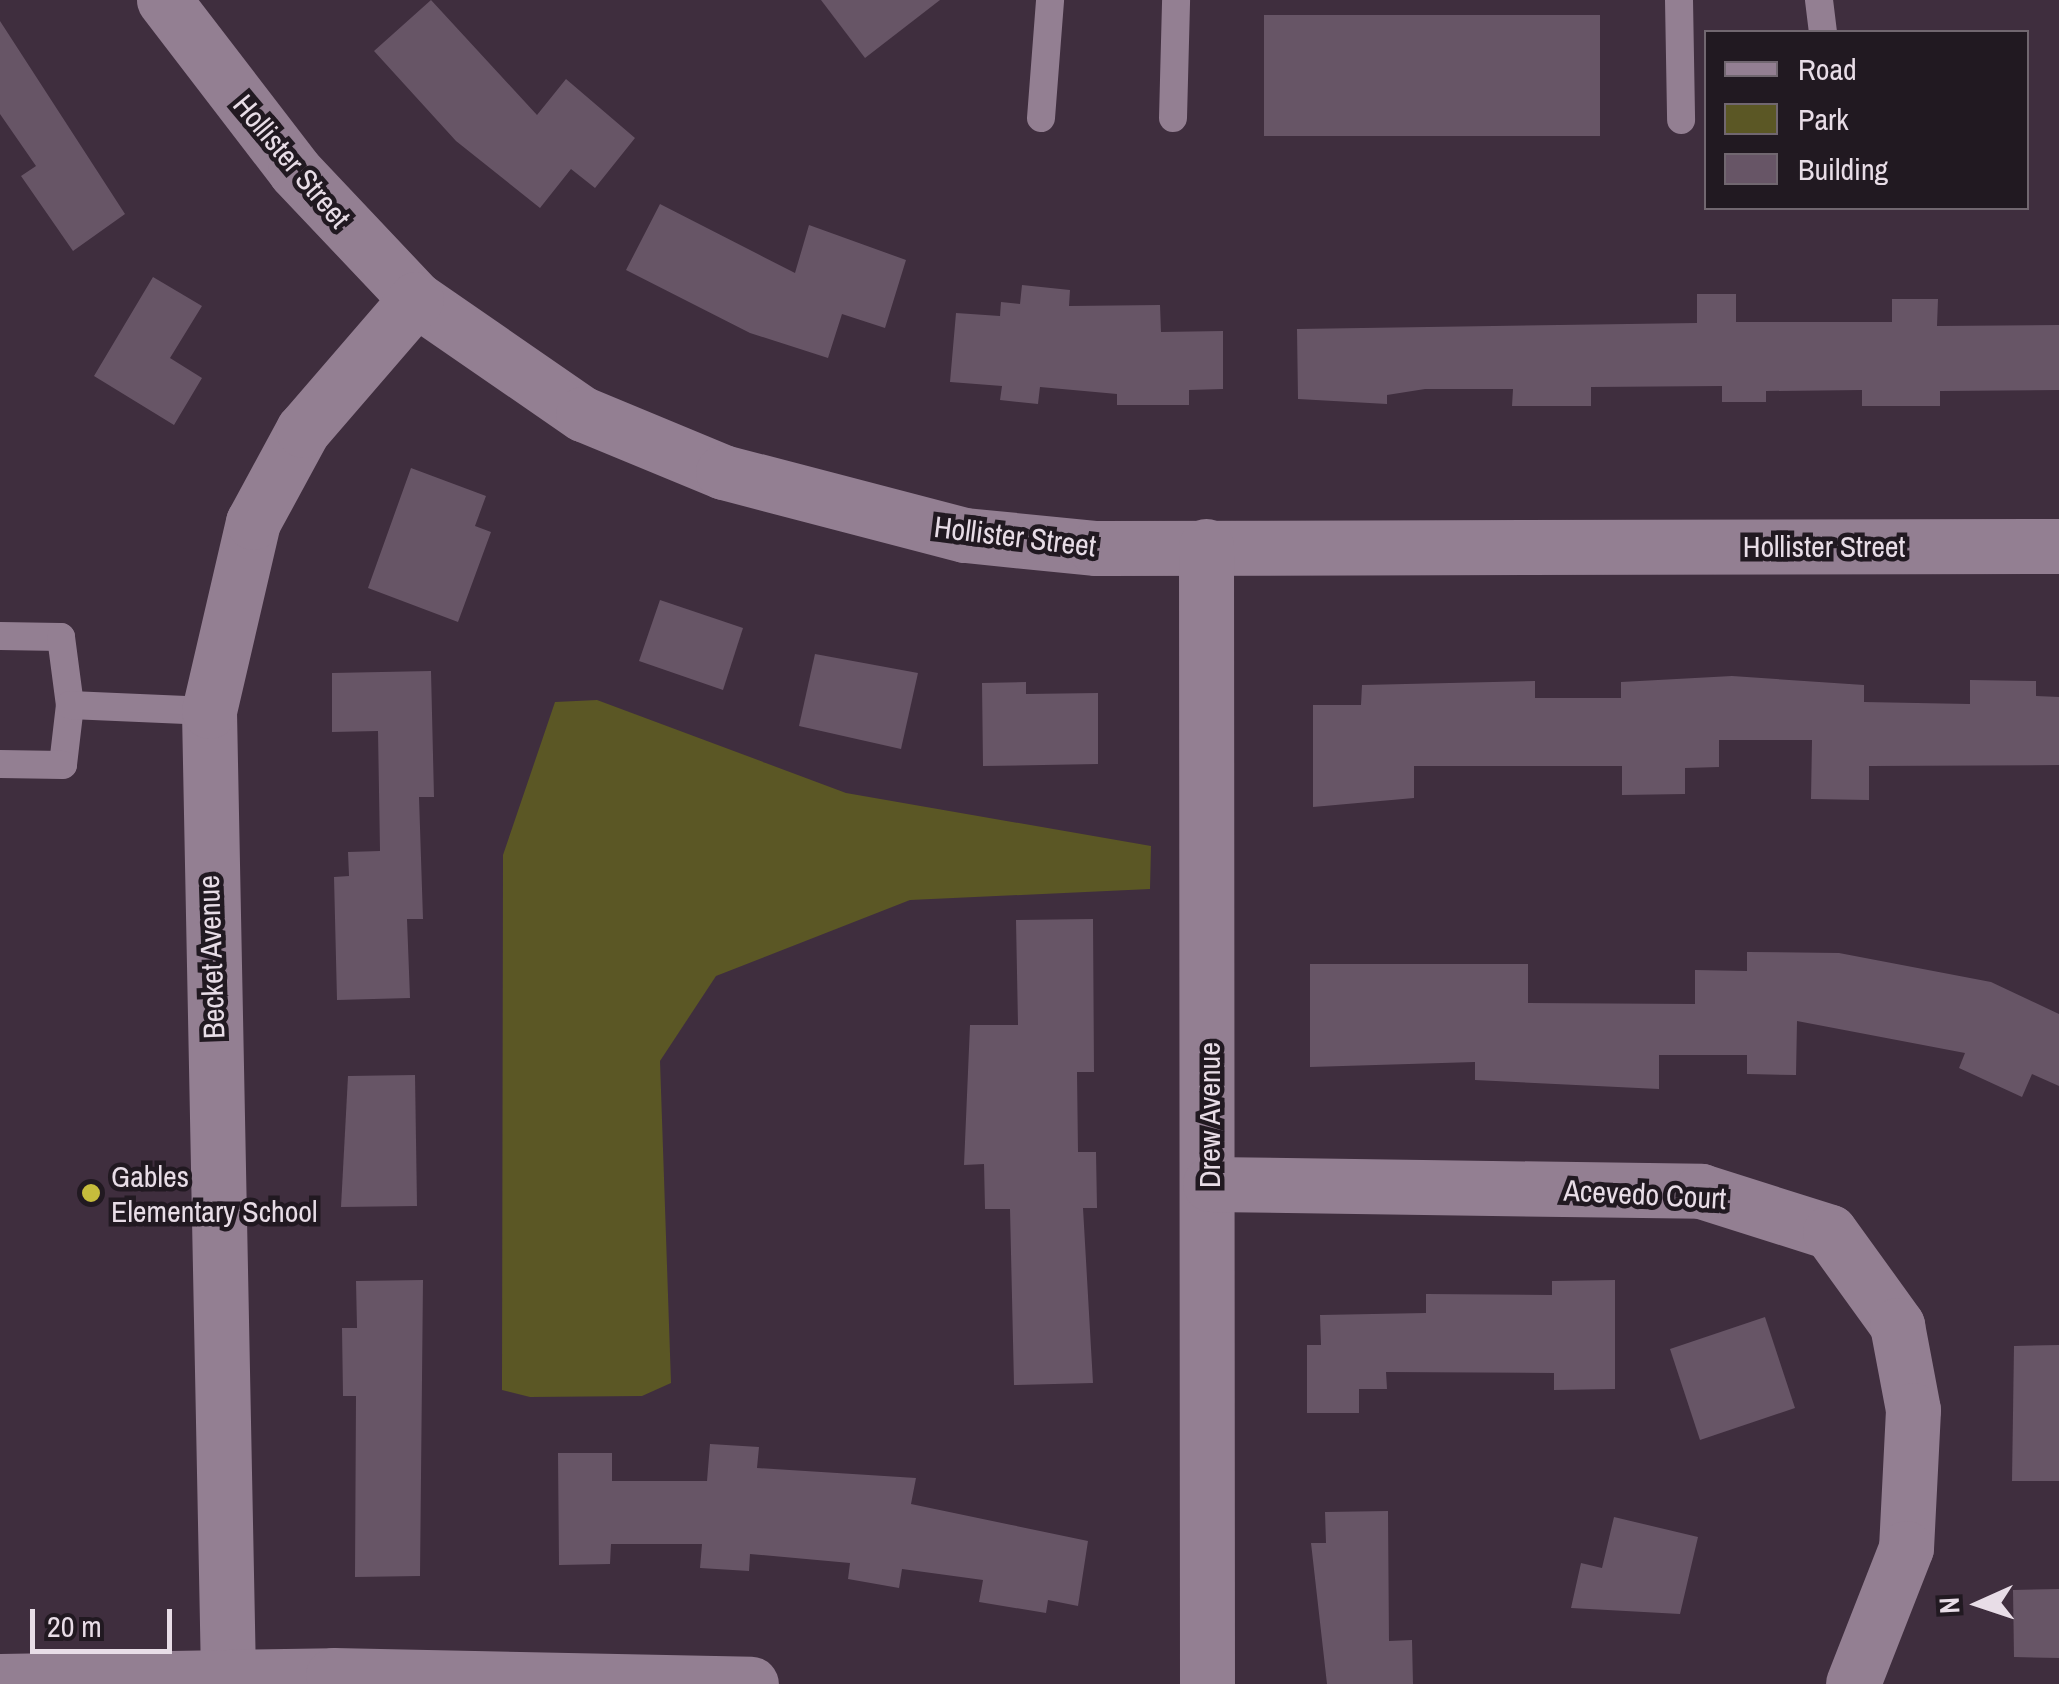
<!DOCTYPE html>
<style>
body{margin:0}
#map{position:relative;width:2059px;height:1684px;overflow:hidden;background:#3f2e3e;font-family:"Archivo Narrow",sans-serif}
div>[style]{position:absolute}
.green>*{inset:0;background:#5b5725}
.building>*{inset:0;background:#675566}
.service>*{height:28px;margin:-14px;padding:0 14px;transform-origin:14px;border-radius:14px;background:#937f92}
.minor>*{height:55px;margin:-27.5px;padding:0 27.5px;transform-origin:27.5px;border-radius:27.5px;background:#937f92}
.dots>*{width:28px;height:28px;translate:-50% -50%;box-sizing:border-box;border:5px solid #211921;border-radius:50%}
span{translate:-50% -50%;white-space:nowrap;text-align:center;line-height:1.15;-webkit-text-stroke:9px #211921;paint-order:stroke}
.street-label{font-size:30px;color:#e8dde7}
.poi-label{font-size:30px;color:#e8dde7}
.left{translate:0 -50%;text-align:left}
.legend{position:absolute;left:1704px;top:30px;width:325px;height:180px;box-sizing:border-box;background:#211921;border:2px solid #716770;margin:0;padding:12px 18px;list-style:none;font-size:30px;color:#e8dde7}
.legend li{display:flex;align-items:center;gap:20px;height:50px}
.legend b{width:50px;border:2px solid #716770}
.north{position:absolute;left:1929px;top:1554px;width:100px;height:100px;-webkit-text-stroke:8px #211921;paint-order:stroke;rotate:267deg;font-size:28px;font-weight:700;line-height:40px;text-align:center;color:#e8dde7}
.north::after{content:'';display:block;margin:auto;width:35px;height:45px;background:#e8dde7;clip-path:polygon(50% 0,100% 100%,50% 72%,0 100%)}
.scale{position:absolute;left:30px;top:1609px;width:142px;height:45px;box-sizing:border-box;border:5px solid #e8dde7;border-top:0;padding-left:12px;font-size:30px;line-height:35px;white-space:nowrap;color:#e8dde7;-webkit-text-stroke:8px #211921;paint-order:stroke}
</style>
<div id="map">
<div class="green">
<div style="clip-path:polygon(597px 700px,846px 793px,1151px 846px,1150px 889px,910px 900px,716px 976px,660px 1061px,671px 1383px,642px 1396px,530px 1397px,502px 1390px,503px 855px,555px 702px)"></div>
</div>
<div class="building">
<div style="clip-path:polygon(431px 0,537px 115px,566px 79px,635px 138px,595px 188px,571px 169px,540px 208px,456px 141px,374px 51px)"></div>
<div style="clip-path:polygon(821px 0,940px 0,865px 58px)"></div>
<div style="clip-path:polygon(1264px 15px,1600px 15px,1600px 136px,1264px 136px)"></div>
<div style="clip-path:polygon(0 21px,125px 214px,73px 251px,21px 176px,36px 166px,0 114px)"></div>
<div style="clip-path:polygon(660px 204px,795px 273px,809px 225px,906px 260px,885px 328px,842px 314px,828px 358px,750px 333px,626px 270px)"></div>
<div style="clip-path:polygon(153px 277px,202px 306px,170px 358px,202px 378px,174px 425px,94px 376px)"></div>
<div style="clip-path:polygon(1022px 285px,1070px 290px,1069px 306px,1160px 305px,1161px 332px,1223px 331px,1223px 389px,1189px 390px,1189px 405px,1117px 405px,1117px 394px,1040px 387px,1038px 404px,1000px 400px,1002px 386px,950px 382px,956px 313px,1000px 316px,1001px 302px,1020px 304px)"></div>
<div style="clip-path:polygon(1697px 294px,1736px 294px,1736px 322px,1892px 322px,1892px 299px,1938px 299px,1937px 326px,2059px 325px,2059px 390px,1940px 391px,1940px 406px,1862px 406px,1862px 390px,1766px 391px,1766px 402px,1722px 402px,1722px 386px,1591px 387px,1591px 406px,1512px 406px,1513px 389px,1425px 389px,1387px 395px,1387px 404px,1298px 399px,1297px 329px,1697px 323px)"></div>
<div style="clip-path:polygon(411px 468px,486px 496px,475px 526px,491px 532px,458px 622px,368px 588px)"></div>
<div style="clip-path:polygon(660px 600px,743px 628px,723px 690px,639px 661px)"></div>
<div style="clip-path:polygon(815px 654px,918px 673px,901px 749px,799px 726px)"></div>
<div style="clip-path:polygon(431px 671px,434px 797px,419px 797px,423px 919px,407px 919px,410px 998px,337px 1000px,334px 877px,349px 876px,348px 852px,380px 851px,378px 731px,332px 732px,332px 673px)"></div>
<div style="clip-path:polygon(1732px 676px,1864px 685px,1864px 702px,1970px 704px,1970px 680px,2036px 681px,2036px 696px,2059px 697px,2059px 765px,1869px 766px,1869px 800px,1811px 799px,1812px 740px,1719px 740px,1719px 767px,1685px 768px,1685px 794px,1622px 795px,1622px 766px,1414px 766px,1414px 798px,1313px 807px,1313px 705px,1361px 705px,1362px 685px,1535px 681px,1535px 698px,1621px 698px,1621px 682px)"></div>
<div style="clip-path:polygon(1026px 682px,1026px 694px,1098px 693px,1098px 764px,983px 766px,982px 683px)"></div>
<div style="clip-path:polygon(1093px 919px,1094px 1072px,1077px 1072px,1078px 1152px,1096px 1152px,1097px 1208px,1083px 1208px,1093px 1383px,1014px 1385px,1010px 1209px,985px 1209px,984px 1164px,964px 1165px,970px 1025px,1018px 1025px,1016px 920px)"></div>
<div style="clip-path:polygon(1747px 952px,1839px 953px,1991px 982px,2059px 1014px,2059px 1086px,2032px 1074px,2022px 1097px,1959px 1068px,1965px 1053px,1797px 1021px,1796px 1075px,1747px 1074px,1747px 1055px,1659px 1055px,1659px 1089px,1475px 1080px,1475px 1062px,1310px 1067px,1310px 964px,1528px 964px,1528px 1003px,1695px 1004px,1695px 970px,1747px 971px)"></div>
<div style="clip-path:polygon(415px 1075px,417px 1206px,341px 1207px,348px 1076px)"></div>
<div style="clip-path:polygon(423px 1280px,420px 1576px,355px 1577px,356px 1396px,343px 1396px,342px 1328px,357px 1328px,356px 1281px)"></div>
<div style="clip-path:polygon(1615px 1280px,1615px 1389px,1554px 1390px,1554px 1373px,1386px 1372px,1387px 1389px,1359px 1389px,1359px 1413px,1307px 1413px,1307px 1345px,1321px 1345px,1320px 1315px,1426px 1313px,1426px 1294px,1552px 1295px,1552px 1281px)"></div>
<div style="clip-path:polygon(1765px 1317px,1795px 1408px,1700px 1440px,1670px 1349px)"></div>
<div style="clip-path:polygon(2059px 1345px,2059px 1481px,2012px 1481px,2014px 1346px)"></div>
<div style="clip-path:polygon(710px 1444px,759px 1447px,757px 1468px,916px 1478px,911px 1504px,1088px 1541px,1078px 1606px,1048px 1600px,1046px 1613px,979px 1602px,983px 1580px,902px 1569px,899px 1588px,848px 1579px,850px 1563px,750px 1554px,749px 1571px,700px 1568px,702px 1544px,611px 1544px,610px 1564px,559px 1565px,558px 1453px,612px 1453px,612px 1481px,707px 1481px)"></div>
<div style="clip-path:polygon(1388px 1511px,1389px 1641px,1412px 1640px,1413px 1684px,1327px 1684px,1311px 1543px,1326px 1543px,1325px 1512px)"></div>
<div style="clip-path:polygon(1614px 1517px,1698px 1537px,1680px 1614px,1571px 1608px,1581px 1563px,1602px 1568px)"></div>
<div style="clip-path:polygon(2059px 1589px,2059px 1658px,2014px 1657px,2013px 1590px)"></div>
</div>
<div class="service">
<div style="left:1679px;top:0;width:120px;rotate:89deg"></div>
<div style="left:1819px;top:0;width:32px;rotate:83deg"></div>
<div style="left:1041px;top:118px;width:118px;rotate:-85.6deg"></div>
<div style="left:1173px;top:118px;width:118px;rotate:-88.5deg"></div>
<div style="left:0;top:636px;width:61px;rotate:0.9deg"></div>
<div style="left:61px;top:637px;width:69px;rotate:82.5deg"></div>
<div style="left:70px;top:705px;width:60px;rotate:96.7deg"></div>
<div style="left:63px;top:765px;width:63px;rotate:-179.1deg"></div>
<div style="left:70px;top:705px;width:139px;rotate:2.5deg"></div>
</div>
<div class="minor">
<div style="left:164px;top:0;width:215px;rotate:52.5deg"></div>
<div style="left:295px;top:171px;width:176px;rotate:46.6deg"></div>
<div style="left:416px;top:299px;width:203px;rotate:34.6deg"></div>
<div style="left:583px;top:414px;width:152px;rotate:22.5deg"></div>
<div style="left:723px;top:472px;width:250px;rotate:14.6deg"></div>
<div style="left:965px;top:535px;width:132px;rotate:5.7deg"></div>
<div style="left:1096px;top:548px;width:963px;rotate:-0.12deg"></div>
<div style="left:1206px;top:546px;width:1138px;rotate:89.95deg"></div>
<div style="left:1210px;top:1184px;width:491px;rotate:0.8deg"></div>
<div style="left:1701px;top:1191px;width:135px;rotate:17.6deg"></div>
<div style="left:1830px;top:1232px;width:115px;rotate:54.2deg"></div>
<div style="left:1897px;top:1325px;width:86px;rotate:79.3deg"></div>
<div style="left:1913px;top:1410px;width:138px;rotate:92.9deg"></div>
<div style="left:1906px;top:1548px;width:145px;rotate:111.4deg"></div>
<div style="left:228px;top:1675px;width:964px;rotate:-91.13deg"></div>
<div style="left:209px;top:711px;width:194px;rotate:-76.9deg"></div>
<div style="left:253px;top:522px;width:105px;rotate:-61.5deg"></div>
<div style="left:303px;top:430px;width:173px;rotate:-49.2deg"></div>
<div style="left:0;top:1681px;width:333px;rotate:-1deg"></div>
<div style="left:333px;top:1675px;width:418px;rotate:1.2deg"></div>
</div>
<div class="dots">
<div style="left:91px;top:1193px;background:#c6bc3c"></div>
</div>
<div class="street-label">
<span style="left:292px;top:161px;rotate:50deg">Hollister Street</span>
<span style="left:1015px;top:536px;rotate:7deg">Hollister Street</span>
<span style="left:1824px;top:546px">Hollister Street</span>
<span style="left:211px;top:957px;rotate:-92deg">Becket Avenue</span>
<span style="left:1209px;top:1115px;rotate:-90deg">Drew Avenue</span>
<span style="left:1645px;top:1194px;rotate:3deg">Acevedo Court</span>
</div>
<div class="poi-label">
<span class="left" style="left:111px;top:1193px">Gables<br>Elementary School</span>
</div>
<ul class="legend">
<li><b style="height:12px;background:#937f92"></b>Road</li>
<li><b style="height:28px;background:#5b5725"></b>Park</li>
<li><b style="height:28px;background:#675566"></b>Building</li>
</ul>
<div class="north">N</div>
<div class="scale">20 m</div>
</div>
